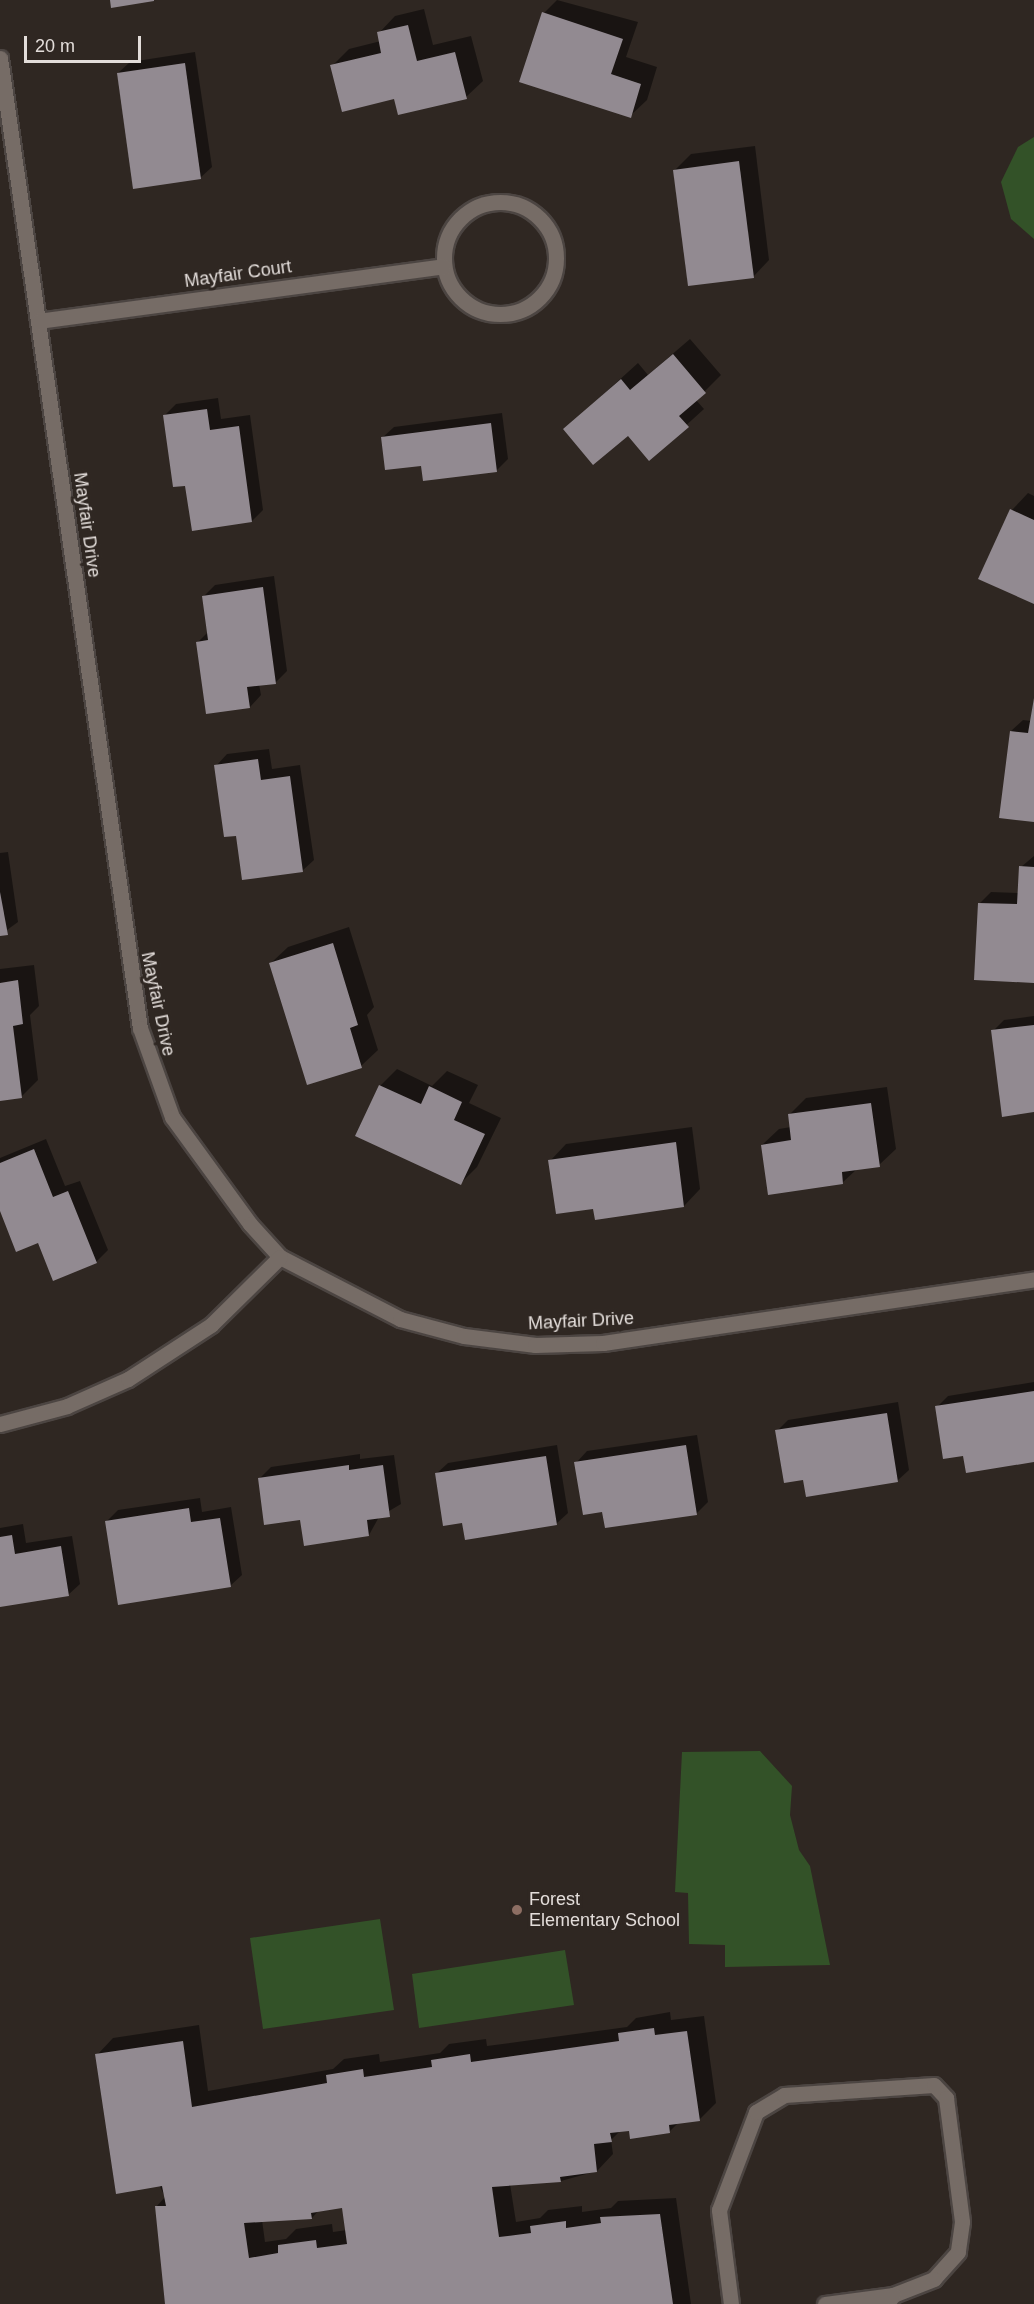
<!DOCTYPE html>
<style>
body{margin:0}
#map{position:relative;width:1034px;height:2304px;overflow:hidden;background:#2f2722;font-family:Arial,sans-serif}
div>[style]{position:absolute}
.green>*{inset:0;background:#335228}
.shadow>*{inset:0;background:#0007}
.building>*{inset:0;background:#928a91}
.roads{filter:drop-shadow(2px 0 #4c4542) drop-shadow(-2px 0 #4c4542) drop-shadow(0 2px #4c4542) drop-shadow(0 -2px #4c4542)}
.minor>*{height:15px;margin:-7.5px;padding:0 7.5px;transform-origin:7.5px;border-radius:7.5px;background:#766c66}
.minor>.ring{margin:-7.5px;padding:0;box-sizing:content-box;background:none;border:15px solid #766c66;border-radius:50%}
.dots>*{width:16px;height:16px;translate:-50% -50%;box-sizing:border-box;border:3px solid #2f2722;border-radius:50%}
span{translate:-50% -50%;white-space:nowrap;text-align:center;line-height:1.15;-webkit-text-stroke:6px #2f2722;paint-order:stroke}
.street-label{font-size:18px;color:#e3ddda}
.poi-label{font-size:18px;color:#e3ddda}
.left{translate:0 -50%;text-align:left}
.scale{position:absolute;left:24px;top:36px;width:117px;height:27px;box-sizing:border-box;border:3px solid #e3ddda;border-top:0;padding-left:8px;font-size:18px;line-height:21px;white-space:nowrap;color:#e3ddda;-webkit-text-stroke:4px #2f2722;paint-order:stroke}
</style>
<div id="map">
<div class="green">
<div style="clip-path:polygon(1034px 137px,1034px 239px,1011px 219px,1001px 182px,1018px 147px)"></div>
<div style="clip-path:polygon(760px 1751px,792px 1786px,790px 1815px,799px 1850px,810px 1866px,830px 1965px,725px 1967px,725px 1945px,689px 1944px,688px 1893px,675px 1892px,682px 1752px)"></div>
<div style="clip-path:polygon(380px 1919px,394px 2010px,263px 2029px,250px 1938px)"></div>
<div style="clip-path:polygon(565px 1950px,574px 2005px,419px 2028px,412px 1974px)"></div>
</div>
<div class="shadow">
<div style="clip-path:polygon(557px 0,638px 22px,626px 57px,657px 67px,647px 100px,630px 116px,544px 13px)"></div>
<div style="clip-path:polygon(424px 9px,433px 45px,471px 36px,483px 81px,466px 97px,395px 97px,332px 66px,349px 49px,381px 41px,379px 33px,395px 16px)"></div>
<div style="clip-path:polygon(195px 52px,212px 167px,200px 178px,118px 73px,130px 62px)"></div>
<div style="clip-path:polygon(755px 146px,769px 260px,753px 277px,675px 170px,691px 154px)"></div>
<div style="clip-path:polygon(690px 339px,721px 375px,696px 400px,704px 409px,649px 459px,628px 433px,565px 429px,638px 363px,648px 375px)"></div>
<div style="clip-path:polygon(218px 398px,221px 419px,250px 415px,263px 510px,252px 521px,187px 484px,165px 415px,176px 404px)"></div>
<div style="clip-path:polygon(502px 413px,508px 459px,497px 470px,422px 464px,382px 438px,394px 427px)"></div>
<div style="clip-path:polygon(1028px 493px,1034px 496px,1034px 603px,980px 578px,1012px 510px)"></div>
<div style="clip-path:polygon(274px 576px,287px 671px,276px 682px,259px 684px,261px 695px,250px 707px,198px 642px,209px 631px,204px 596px,215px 585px)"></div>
<div style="clip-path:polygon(1034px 700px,1034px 821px,1011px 731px,1023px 720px,1031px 721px)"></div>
<div style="clip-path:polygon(269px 749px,272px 769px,300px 765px,314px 860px,302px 871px,216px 766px,227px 754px)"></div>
<div style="clip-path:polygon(8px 852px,18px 922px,0 935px,0 853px)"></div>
<div style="clip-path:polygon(1034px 856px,1034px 982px,980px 903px,991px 892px,1019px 893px,1021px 867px)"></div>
<div style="clip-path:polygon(349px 927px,374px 1007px,367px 1015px,378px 1050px,361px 1066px,271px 963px,288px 947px)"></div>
<div style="clip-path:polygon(34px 965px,39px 1006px,30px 1015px,38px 1080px,21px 1097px,0 1099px,0 969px)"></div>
<div style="clip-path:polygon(1034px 1016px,1034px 1111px,993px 1031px,1004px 1020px)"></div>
<div style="clip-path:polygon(397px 1069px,432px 1086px,447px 1071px,478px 1085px,469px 1103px,501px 1118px,477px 1167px,461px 1183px,380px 1086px)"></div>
<div style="clip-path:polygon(887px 1087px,896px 1149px,879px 1165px,857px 1169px,842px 1183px,762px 1145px,779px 1129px,791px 1127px,789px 1115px,806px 1098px)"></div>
<div style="clip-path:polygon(692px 1127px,700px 1189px,684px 1206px,595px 1207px,550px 1161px,566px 1144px)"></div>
<div style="clip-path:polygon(46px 1139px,65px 1186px,80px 1181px,108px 1250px,96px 1262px,39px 1241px,0 1207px,0 1158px)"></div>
<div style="clip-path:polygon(1034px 1382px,1034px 1461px,964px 1454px,937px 1407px,948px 1396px)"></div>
<div style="clip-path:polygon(898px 1402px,909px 1470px,897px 1481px,805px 1478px,777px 1431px,788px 1420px)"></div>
<div style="clip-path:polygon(697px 1435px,708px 1502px,697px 1513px,604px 1510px,576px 1463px,587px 1451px)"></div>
<div style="clip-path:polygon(557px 1445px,568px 1513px,556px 1524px,464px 1521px,436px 1474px,448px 1463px)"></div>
<div style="clip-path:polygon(360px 1454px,360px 1459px,394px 1455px,401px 1504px,379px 1517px,369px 1535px,301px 1518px,260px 1478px,271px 1467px)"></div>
<div style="clip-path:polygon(200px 1498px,202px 1512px,231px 1507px,242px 1575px,230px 1586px,106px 1522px,118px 1510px)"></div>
<div style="clip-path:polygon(23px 1524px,26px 1543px,72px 1536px,80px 1584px,68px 1595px,0 1606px,0 1528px)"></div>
<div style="clip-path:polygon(evenodd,670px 2012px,671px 2020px,704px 2016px,716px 2103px,700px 2119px,679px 2122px,669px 2132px,621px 2130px,611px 2140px,613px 2154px,597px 2171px,561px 2181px,510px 2184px,516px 2222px,540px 2218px,548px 2210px,582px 2206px,582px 2212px,611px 2208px,618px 2201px,676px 2198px,691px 2304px,167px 2304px,156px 2207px,165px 2197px,97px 2055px,113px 2038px,199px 2025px,208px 2091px,333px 2069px,344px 2059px,379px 2054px,380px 2062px,440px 2053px,449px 2044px,486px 2039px,487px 2046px,627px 2027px,636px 2018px,670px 2012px,343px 2206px,347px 2230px,333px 2232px,332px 2224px,296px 2229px,286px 2239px,265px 2242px,262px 2220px,312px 2218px,319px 2210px,343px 2206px)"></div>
</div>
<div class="building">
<div style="clip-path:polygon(110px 0,154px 0,154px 1px,111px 8px)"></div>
<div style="clip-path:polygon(542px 12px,623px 39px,611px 74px,641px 84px,631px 118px,519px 82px)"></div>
<div style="clip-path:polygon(408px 25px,417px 61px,455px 52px,467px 99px,398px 115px,394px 99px,342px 112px,330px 65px,381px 53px,377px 32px)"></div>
<div style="clip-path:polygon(185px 63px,201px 179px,133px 189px,117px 73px)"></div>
<div style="clip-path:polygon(739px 161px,754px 278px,688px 286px,673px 170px)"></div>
<div style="clip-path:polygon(673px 354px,706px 393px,679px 416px,689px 427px,649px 461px,628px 436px,593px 465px,563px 429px,621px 379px,630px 390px)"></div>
<div style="clip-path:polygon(207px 409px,210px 430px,239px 426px,252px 522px,192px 531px,185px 486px,173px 487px,163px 415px)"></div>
<div style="clip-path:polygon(491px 423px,497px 472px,423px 481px,421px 466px,385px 470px,381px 437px)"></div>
<div style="clip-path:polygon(1010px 509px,1034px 520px,1034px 604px,978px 579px)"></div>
<div style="clip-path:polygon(263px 587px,276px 684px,247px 687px,250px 708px,206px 714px,196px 642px,208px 640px,202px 596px)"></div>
<div style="clip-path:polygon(1034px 698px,1034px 822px,999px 818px,1010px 731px,1028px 733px)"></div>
<div style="clip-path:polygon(258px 759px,261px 780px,290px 776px,303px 872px,242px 880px,236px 836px,224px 837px,214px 765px)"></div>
<div style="clip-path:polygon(1019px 866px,1034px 867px,1034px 983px,974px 980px,978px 903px,1017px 904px)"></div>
<div style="clip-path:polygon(0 892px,8px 935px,0 936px)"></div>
<div style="clip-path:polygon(333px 943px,358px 1025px,350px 1028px,362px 1068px,307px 1085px,269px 963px)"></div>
<div style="clip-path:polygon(18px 980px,23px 1024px,13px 1026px,22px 1098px,0 1101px,0 983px)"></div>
<div style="clip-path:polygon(1034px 1025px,1034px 1112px,1002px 1117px,991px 1030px)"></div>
<div style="clip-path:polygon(379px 1085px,421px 1104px,429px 1086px,462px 1102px,454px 1120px,485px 1134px,461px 1185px,355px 1136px)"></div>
<div style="clip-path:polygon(871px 1103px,880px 1167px,842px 1172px,843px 1184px,768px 1195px,761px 1145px,791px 1140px,788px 1114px)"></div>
<div style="clip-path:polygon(676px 1142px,684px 1207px,595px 1220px,593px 1209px,556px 1214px,548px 1160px)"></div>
<div style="clip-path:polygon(34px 1149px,53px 1197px,68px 1191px,97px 1263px,53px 1281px,38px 1243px,16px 1252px,0 1211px,0 1163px)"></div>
<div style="clip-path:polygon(1034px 1391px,1034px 1462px,966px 1473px,963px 1456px,943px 1459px,935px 1406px)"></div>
<div style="clip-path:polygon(887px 1413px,898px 1482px,806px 1497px,803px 1480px,784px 1483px,775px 1430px)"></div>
<div style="clip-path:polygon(686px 1445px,697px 1515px,605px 1528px,602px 1512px,583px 1515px,574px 1462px)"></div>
<div style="clip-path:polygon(546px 1456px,557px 1525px,465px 1540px,462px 1523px,443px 1526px,435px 1473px)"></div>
<div style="clip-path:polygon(349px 1465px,349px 1470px,383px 1465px,390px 1517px,367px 1520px,369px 1536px,304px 1546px,300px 1520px,264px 1525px,258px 1478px)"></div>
<div style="clip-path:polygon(189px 1508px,191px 1522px,220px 1518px,231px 1587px,118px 1605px,105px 1521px)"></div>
<div style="clip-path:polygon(12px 1535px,15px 1554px,61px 1546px,69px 1596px,0 1607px,0 1537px)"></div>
<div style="clip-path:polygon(evenodd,654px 2028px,655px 2035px,687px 2031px,700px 2121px,669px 2125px,670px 2133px,630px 2139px,629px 2131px,610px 2133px,612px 2142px,594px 2144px,597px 2172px,560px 2177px,561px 2182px,492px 2187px,499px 2237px,531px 2233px,530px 2226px,566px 2221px,566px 2228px,601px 2223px,600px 2217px,660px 2214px,673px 2304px,165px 2304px,155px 2206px,166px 2206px,162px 2186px,116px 2194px,95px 2054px,183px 2041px,192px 2107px,327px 2083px,326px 2075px,363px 2069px,364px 2077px,432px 2067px,431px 2060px,470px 2054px,471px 2062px,619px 2041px,618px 2033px,654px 2028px,342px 2208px,347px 2244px,317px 2248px,316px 2240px,278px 2245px,278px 2253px,249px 2258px,244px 2223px,312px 2219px,311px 2213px,342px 2208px)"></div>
</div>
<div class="roads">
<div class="minor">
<div style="left:0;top:58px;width:980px;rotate:81.79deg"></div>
<div style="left:140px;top:1028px;width:95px;rotate:70.2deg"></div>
<div style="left:172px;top:1117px;width:132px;rotate:53.9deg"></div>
<div style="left:250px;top:1224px;width:45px;rotate:47.7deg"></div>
<div style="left:280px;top:1257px;width:135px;rotate:27.3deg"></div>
<div style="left:400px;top:1319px;width:66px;rotate:14.9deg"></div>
<div style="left:464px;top:1336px;width:72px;rotate:7.2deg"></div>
<div style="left:535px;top:1345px;width:68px;rotate:-1.7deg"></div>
<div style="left:603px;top:1343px;width:436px;rotate:-8.4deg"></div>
<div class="ring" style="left:444px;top:202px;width:97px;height:97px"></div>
<div style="left:38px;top:321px;width:409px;rotate:-7.7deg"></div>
<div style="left:0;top:1424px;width:69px;rotate:-15deg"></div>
<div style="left:67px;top:1406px;width:67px;rotate:-23.9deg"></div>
<div style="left:128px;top:1379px;width:99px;rotate:-33deg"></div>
<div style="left:211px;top:1325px;width:97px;rotate:-44.6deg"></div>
<div style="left:731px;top:2304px;width:95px;rotate:-97.3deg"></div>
<div style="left:719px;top:2210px;width:105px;rotate:-69.3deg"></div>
<div style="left:756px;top:2112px;width:33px;rotate:-31deg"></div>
<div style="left:784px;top:2095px;width:150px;rotate:-3.8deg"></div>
<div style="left:934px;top:2085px;width:18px;rotate:47deg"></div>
<div style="left:946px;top:2098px;width:125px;rotate:82.6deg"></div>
<div style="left:962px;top:2222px;width:30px;rotate:98deg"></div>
<div style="left:958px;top:2252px;width:36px;rotate:132deg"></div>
<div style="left:934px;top:2279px;width:44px;rotate:158.7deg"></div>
<div style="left:893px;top:2295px;width:11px;rotate:124deg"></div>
<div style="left:825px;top:2304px;width:69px;rotate:-7.5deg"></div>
</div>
</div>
<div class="dots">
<div style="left:517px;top:1910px;background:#8d6e63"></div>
</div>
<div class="street-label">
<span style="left:238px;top:274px;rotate:-8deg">Mayfair Court</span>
<span style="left:87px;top:525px;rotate:82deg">Mayfair Drive</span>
<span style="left:158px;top:1004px;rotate:78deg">Mayfair Drive</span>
<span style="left:581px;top:1321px;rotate:-3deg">Mayfair Drive</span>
</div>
<div class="poi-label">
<span class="left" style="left:529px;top:1910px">Forest<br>Elementary School</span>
</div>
<div class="scale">20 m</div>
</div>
